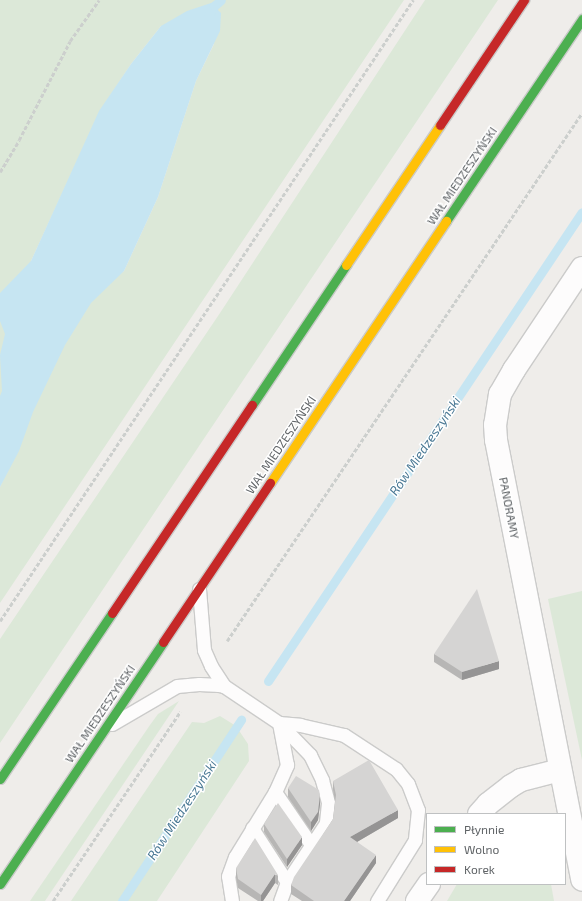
<!DOCTYPE html>
<meta charset="utf-8">
<style>
body{margin:0}
#map{position:relative;width:582px;height:901px;overflow:hidden;background:#efedea;font-family:"Exo 2",sans-serif}
div>[style]{position:absolute}
.green>*{inset:0;background:#dce8d8}
.water>*{inset:0;background:#c6e5f2}
.stream>*{height:9px;margin:-4.5px;padding:0 4.5px;transform-origin:4.5px;border-radius:4.5px;background:#c6e5f2}
.path>*{height:2.5px;margin-top:-1.25px;transform-origin:0;background:repeating-linear-gradient(90deg,#cccfcd 0 4px,transparent 0 6px)}
.roads{filter:drop-shadow(1px 0 #cbcbca) drop-shadow(-1px 0 #cbcbca) drop-shadow(0 1px #cbcbca) drop-shadow(0 -1px #cbcbca)}
.lane>*{height:13px;margin:-6.5px;padding:0 6.5px;transform-origin:6.5px;border-radius:6.5px;background:#fdfcfc}
.street>*{height:22px;margin:-11px;padding:0 11px;transform-origin:11px;border-radius:11px;background:#fdfcfc}
.fast>*{height:9px;margin:-4.5px;padding:0 4.5px;transform-origin:4.5px;border-radius:4.5px;background:#4caf50}
.slow>*{height:9px;margin:-4.5px;padding:0 4.5px;transform-origin:4.5px;border-radius:4.5px;background:#ffc107}
.jam>*{height:9px;margin:-4.5px;padding:0 4.5px;transform-origin:4.5px;border-radius:4.5px;background:#c62828}
.wall>*{inset:0;background:#b7b6b5}
.shaded-wall>*{inset:0;background:#959494}
.building>*{inset:0;background:#d5d4d3}
span{translate:-50% -50%;white-space:nowrap;text-align:center;line-height:1.15;-webkit-text-stroke:3px #fff;paint-order:stroke}
.street-label{font-size:12px;color:#606467}
.water-label{font-size:13px;color:#4a7995;font-style:italic}
.legend{position:absolute;left:426px;top:813px;width:140px;height:72px;box-sizing:border-box;background:#fff;border:1px solid #bfc1c2;margin:0;padding:5px 7px;list-style:none;font-size:12px;color:#606467}
.legend li{display:flex;align-items:center;gap:8px;height:20px}
.legend b{width:20px;border:1px solid #bfc1c2}
</style>
<div id="map">
<div class="green">
<div style="clip-path:polygon(evenodd,0 0,404px 0,0 603px,0 487px,24px 435px,0 419px,0 0,161px 26px,214px 44px,196px 81px,158px 197px,124px 271px,67px 311px,31px 261px,100px 111px,131px 64px,161px 26px)"></div>
<div style="clip-path:polygon(425px 0,498px 0,0 743px,0 639px,220px 313px)"></div>
<div style="clip-path:polygon(582px 591px,582px 760px,548px 599px)"></div>
<div style="clip-path:polygon(179px 701px,45px 901px,30px 901px,150px 725px,158px 714px)"></div>
<div style="clip-path:polygon(220px 716px,236px 726px,248px 744px,249px 761px,157px 901px,71px 901px,192px 722px,204px 723px)"></div>
<div style="clip-path:polygon(457px 884px,551px 884px,554px 901px,447px 901px)"></div>
</div>
<div class="water">
<div style="clip-path:polygon(211px 3px,221px 13px,220px 31px,196px 81px,158px 197px,124px 271px,91px 303px,65px 345px,33px 412px,19px 451px,0 487px,0 396px,2px 391px,0 355px,5px 334px,0 321px,0 293px,31px 261px,99px 111px,131px 64px,161px 26px,187px 11px)"></div>
</div>
<div class="stream">
<div style="left:208px;top:16px;width:12px;rotate:-59deg"></div>
<div style="left:214px;top:6px;width:9px;rotate:-41deg"></div>
<div style="left:268px;top:681px;width:564px;rotate:-56.2deg"></div>
<div style="left:122px;top:901px;width:217px;rotate:-56.7deg"></div>
</div>
<div class="path">
<div style="left:0;top:172px;width:37px;rotate:-59deg"></div>
<div style="left:19px;top:140px;width:111px;rotate:-62.7deg"></div>
<div style="left:70px;top:41px;width:50px;rotate:-54.7deg"></div>
<div style="left:0;top:621px;width:746px;rotate:-56.37deg"></div>
<div style="left:227px;top:641px;width:636px;rotate:-56.09deg"></div>
<div style="left:53px;top:901px;width:228px;rotate:-56.1deg"></div>
</div>
<div class="roads">
<div class="lane">
<div style="left:199px;top:589px;width:61px;rotate:85.3deg"></div>
<div style="left:204px;top:650px;width:17px;rotate:66deg"></div>
<div style="left:211px;top:666px;width:24px;rotate:57deg"></div>
<div style="left:279px;top:723px;width:21px;rotate:5deg"></div>
<div style="left:300px;top:725px;width:45px;rotate:12.8deg"></div>
<div style="left:344px;top:735px;width:62px;rotate:33.2deg"></div>
<div style="left:396px;top:769px;width:19px;rotate:51deg"></div>
<div style="left:408px;top:784px;width:28px;rotate:69deg"></div>
<div style="left:418px;top:810px;width:30px;rotate:96deg"></div>
<div style="left:415px;top:840px;width:72px;rotate:121.9deg"></div>
<div style="left:112px;top:724px;width:75px;rotate:-30.3deg"></div>
<div style="left:177px;top:686px;width:22px;rotate:-5deg"></div>
<div style="left:199px;top:684px;width:20px;rotate:3deg"></div>
<div style="left:219px;top:685px;width:5px;rotate:11deg"></div>
<div style="left:224px;top:686px;width:66px;rotate:33.9deg"></div>
<div style="left:279px;top:723px;width:45px;rotate:45.9deg"></div>
<div style="left:310px;top:755px;width:28px;rotate:64deg"></div>
<div style="left:322px;top:780px;width:24px;rotate:75deg"></div>
<div style="left:328px;top:803px;width:20px;rotate:96deg"></div>
<div style="left:326px;top:823px;width:71px;rotate:123.5deg"></div>
<div style="left:287px;top:882px;width:20px;rotate:110deg"></div>
<div style="left:275px;top:792px;width:65px;rotate:55.6deg"></div>
<div style="left:252px;top:828px;width:64px;rotate:57.1deg"></div>
<div style="left:232px;top:901px;width:25px;rotate:-99deg"></div>
<div style="left:228px;top:876px;width:20px;rotate:-70deg"></div>
<div style="left:235px;top:857px;width:76px;rotate:-58.4deg"></div>
<div style="left:275px;top:792px;width:30px;rotate:-66deg"></div>
<div style="left:287px;top:765px;width:43px;rotate:-100.8deg"></div>
</div>
<div class="street">
<div style="left:582px;top:268px;width:123px;rotate:123.7deg"></div>
<div style="left:514px;top:370px;width:28px;rotate:120deg"></div>
<div style="left:500px;top:394px;width:31px;rotate:99deg"></div>
<div style="left:495px;top:425px;width:15px;rotate:86deg"></div>
<div style="left:496px;top:440px;width:448px;rotate:78.9deg"></div>
<div style="left:479px;top:814px;width:13px;rotate:-48deg"></div>
<div style="left:488px;top:804px;width:29px;rotate:-38deg"></div>
<div style="left:511px;top:786px;width:12px;rotate:-31deg"></div>
<div style="left:521px;top:780px;width:40px;rotate:-14.4deg"></div>
<div style="left:417px;top:901px;width:21px;rotate:-55deg"></div>
</div>
<div class="fast">
<div style="left:446px;top:221px;width:244px;rotate:-56deg"></div>
<div style="left:252px;top:405px;width:169px;rotate:-56.1deg"></div>
<div style="left:0;top:779px;width:200px;rotate:-56deg"></div>
<div style="left:0;top:884px;width:292px;rotate:-56deg"></div>
</div>
<div class="slow">
<div style="left:346px;top:265px;width:169px;rotate:-56.1deg"></div>
<div style="left:270px;top:483px;width:316px;rotate:-56.1deg"></div>
</div>
<div class="jam">
<div style="left:440px;top:125px;width:151px;rotate:-56.1deg"></div>
<div style="left:112px;top:613px;width:251px;rotate:-56.1deg"></div>
<div style="left:163px;top:642px;width:192px;rotate:-56.1deg"></div>
</div>
</div>
<div class="wall">
<div style="clip-path:polygon(434px 654px,499px 669px,462px 680px,434px 662px)"></div>
<div style="clip-path:polygon(333px 781px,398px 818px,357px 842px,376px 863px,350px 901px,302px 901px,291px 894px,291px 885px,333px 819px,335px 801px,333px 790px)"></div>
<div style="clip-path:polygon(288px 788px,320px 804px,318px 820px,311px 831px,288px 797px)"></div>
<div style="clip-path:polygon(264px 824px,302px 845px,287px 867px,264px 832px)"></div>
<div style="clip-path:polygon(236px 868px,278px 875px,278px 885px,275px 883px,263px 901px,258px 901px,238px 888px,236px 877px)"></div>
</div>
<div class="shaded-wall">
<div style="clip-path:polygon(499px 661px,499px 669px,462px 680px,462px 672px)"></div>
<div style="clip-path:polygon(320px 795px,320px 804px,318px 820px,311px 831px,311px 822px)"></div>
<div style="clip-path:polygon(398px 810px,398px 818px,350px 846px,350px 837px)"></div>
<div style="clip-path:polygon(302px 837px,302px 845px,287px 867px,287px 859px)"></div>
<div style="clip-path:polygon(376px 855px,376px 863px,350px 901px,344px 901px)"></div>
<div style="clip-path:polygon(275px 874px,275px 883px,263px 901px,261px 901px,261px 895px)"></div>
</div>
<div class="building">
<div style="clip-path:polygon(477px 589px,499px 661px,462px 672px,434px 654px)"></div>
<div style="clip-path:polygon(369px 760px,398px 810px,350px 837px,376px 855px,344px 901px,314px 901px,291px 885px,294px 877px,333px 819px,336px 795px,333px 781px)"></div>
<div style="clip-path:polygon(296px 776px,319px 790px,320px 795px,318px 812px,311px 822px,288px 788px)"></div>
<div style="clip-path:polygon(278px 803px,302px 837px,287px 859px,264px 824px)"></div>
<div style="clip-path:polygon(255px 838px,278px 875px,278px 876px,275px 874px,261px 895px,238px 879px,236px 868px)"></div>
</div>
<div class="street-label">
<span style="left:462px;top:176px;rotate:-56deg">WAŁ MIEDZESZYŃSKI</span>
<span style="left:281px;top:445px;rotate:-56deg">WAŁ MIEDZESZYŃSKI</span>
<span style="left:509px;top:508px;rotate:79deg">PANORAMY</span>
<span style="left:100px;top:714px;rotate:-56deg">WAŁ MIEDZESZYŃSKI</span>
</div>
<div class="water-label">
<span style="left:425px;top:446px;rotate:-56deg">Rów Miedzeszyński</span>
<span style="left:182px;top:810px;rotate:-57deg">Rów Miedzeszyński</span>
</div>
<ul class="legend">
<li><b style="height:5px;background:#4caf50"></b>Płynnie</li>
<li><b style="height:5px;background:#ffc107"></b>Wolno</li>
<li><b style="height:5px;background:#c62828"></b>Korek</li>
</ul>
</div>
